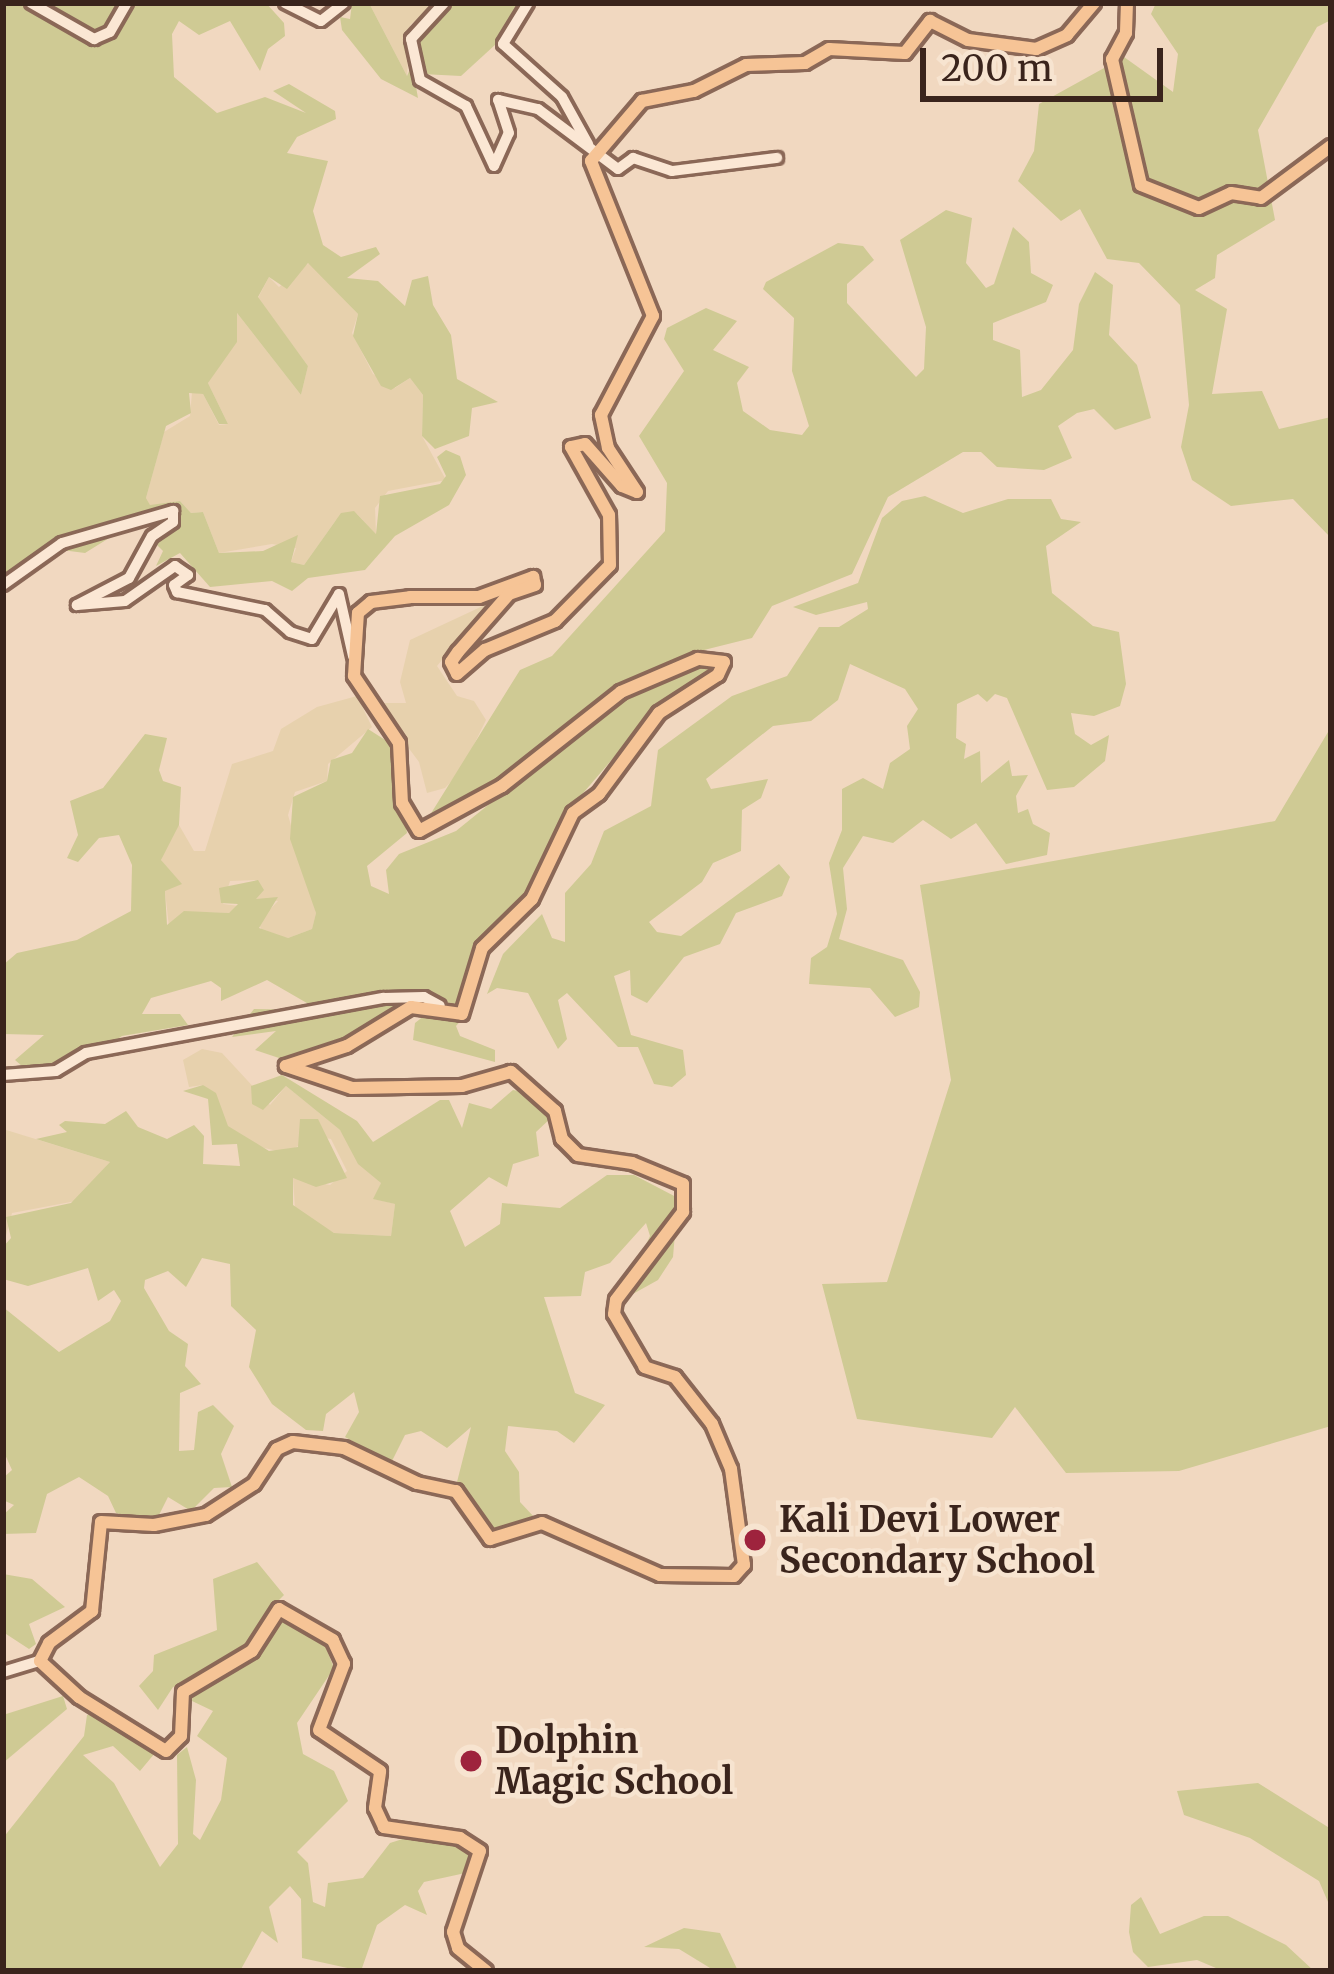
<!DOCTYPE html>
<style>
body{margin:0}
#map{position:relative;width:1334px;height:1974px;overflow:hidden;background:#f1d8c0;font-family:Merriweather,serif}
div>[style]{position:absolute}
.farmland>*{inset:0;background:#e7d1ad}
.green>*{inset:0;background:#cfca94}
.roads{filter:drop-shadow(3px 0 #8b6857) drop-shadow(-3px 0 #8b6857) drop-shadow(0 3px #8b6857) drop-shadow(0 -3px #8b6857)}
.minor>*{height:10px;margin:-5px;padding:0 5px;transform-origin:5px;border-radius:5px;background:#fbe7d4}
.major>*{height:12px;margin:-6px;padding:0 6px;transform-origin:6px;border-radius:6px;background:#f6c496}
.dots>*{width:33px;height:33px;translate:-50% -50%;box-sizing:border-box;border:6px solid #f7e4d0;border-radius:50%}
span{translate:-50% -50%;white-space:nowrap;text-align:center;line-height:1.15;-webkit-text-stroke:9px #f7e4d0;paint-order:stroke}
.poi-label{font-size:36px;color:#3a241c;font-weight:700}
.left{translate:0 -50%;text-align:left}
.frame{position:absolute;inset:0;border:6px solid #3a241c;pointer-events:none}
.scale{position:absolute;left:920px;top:48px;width:243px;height:54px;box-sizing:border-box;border:6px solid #3a241c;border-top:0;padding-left:15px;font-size:36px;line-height:42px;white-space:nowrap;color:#3a241c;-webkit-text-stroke:9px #f7e4d0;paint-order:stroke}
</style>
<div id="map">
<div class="farmland">
<div style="clip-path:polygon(369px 3px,436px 3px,410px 25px,407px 76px)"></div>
<div style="clip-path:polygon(309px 263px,358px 314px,352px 333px,373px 374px,395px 388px,410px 378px,423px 395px,422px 436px,446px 480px,388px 491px,375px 508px,376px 534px,357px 514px,336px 520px,304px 565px,291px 562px,296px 548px,272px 544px,219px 553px,203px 512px,191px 513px,180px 501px,150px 506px,146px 498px,164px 432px,190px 416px,192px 392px,203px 394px,219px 425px,228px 424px,208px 383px,231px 346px,237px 313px,301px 395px,308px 366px,258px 298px,269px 277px,279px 287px)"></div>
<div style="clip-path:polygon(487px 604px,437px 666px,457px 696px,474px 701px,486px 720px,461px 771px,445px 788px,427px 793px,419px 762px,375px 703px,406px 703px,400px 682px,410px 640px)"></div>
<div style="clip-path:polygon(357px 696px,372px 727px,328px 764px,327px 781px,295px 792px,288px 815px,316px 913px,312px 929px,288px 938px,263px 933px,258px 922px,278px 901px,256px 899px,257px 880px,230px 881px,223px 904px,239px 906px,229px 913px,196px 912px,169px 927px,165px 891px,173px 877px,161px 860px,170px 835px,179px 825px,194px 851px,205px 851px,232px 764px,273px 751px,281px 729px,317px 707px)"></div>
<div style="clip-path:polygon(202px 1049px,222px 1053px,270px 1105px,286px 1086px,340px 1130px,381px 1183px,375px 1199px,395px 1204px,391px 1236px,334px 1233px,295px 1209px,293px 1178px,330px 1185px,347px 1171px,331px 1139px,300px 1133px,300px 1145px,286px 1153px,256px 1146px,228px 1127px,203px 1085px,189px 1087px,183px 1060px)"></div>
<div style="clip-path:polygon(3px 1129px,110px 1162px,76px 1201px,12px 1213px,3px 1247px)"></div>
</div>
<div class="green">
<div style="clip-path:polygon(3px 3px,266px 3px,284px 23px,285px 36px,268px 49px,260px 71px,230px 21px,199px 35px,179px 21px,172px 34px,174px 77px,217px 113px,265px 97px,306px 113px,273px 91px,289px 84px,335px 111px,336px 119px,297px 137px,287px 153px,328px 161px,313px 211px,323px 245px,341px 257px,376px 247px,380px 254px,347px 278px,378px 281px,405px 306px,412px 280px,428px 276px,433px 305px,451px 335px,457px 379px,498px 402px,472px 408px,469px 436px,435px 449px,422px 436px,423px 395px,410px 378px,391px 390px,381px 386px,353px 336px,358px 314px,308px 263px,287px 289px,269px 277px,258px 297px,308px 366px,301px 395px,237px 313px,237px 342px,208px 383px,228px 424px,219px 424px,203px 394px,189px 393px,191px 413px,166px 426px,146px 498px,150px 505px,180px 501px,191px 513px,203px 512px,219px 553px,263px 551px,298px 535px,291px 562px,304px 565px,341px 513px,354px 511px,376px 534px,380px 496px,440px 484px,446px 476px,437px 457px,446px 450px,460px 456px,466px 475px,449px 505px,395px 536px,365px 570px,308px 578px,292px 591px,272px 581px,210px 587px,180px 553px,156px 566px,163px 551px,144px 532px,165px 518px,135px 522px,85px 553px,54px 549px,3px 579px)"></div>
<div style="clip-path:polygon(352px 3px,369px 3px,407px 76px,410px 69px,403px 45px,405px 34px,440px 3px,407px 36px,418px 98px,381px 79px,342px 30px,340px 17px,350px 19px)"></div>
<div style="clip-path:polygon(449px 3px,518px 3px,496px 44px,461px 76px,422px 74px,416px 39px)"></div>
<div style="clip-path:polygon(1156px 3px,1331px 3px,1331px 20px,1317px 27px,1258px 130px,1275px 220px,1217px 255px,1215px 278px,1195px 290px,1227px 309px,1212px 394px,1262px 391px,1279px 429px,1331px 417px,1331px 538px,1293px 499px,1231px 506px,1192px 480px,1181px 447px,1189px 405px,1180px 305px,1139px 263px,1107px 259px,1080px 209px,1061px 221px,1018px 181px,1034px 151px,1039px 104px,1124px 57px,1173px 92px,1178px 54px,1151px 14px)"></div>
<div style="clip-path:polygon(946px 210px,972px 218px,966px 263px,986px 288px,994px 284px,1013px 227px,1029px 242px,1031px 273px,1053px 285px,1046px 302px,993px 323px,993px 340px,1020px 350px,1022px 397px,1041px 390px,1073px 350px,1079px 304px,1095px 272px,1113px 285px,1109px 335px,1137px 365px,1151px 418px,1115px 430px,1094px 409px,1077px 413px,1058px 426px,1072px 458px,1044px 470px,997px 467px,981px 452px,963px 452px,888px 497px,852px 574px,772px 606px,752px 638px,688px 654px,645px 677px,453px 823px,433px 823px,430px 815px,520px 670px,552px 656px,665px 531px,667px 483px,639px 436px,684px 371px,664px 339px,667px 328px,706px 308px,737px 321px,713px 350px,749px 367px,737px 383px,743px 411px,770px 430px,802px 435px,809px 426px,792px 371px,794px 318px,763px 289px,766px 282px,838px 243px,863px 246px,874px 260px,847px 284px,847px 303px,916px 377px,924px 369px,926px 327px,900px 240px)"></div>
<div style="clip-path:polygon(925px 496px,963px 513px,1008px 499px,1051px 499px,1061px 519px,1081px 522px,1046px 546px,1052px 593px,1093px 626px,1119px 632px,1126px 684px,1120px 706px,1094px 716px,1071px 713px,1075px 734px,1091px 745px,1109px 735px,1105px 761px,1074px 787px,1047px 790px,1007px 698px,995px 694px,987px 702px,978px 694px,957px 704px,956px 738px,966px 744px,964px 759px,980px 751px,981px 783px,1009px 760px,1012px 776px,1028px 775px,1016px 796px,1018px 813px,1028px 809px,1033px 824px,1050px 833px,1047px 855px,1006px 864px,976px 823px,951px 839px,923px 820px,893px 843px,863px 836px,843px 868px,847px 909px,839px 939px,903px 960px,920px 992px,919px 1007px,895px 1017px,870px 988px,809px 984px,811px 958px,827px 947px,837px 914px,829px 863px,842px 830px,842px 789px,863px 778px,883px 789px,890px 763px,910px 749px,907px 726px,918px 709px,905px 689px,850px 664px,838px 700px,811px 721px,773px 726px,706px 779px,711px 789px,768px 779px,761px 798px,742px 810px,741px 851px,713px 863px,702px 882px,649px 922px,657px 932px,681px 936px,779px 864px,790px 877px,782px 896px,736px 913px,720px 944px,684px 957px,647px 1003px,631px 995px,630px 970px,614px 976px,631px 1035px,683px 1050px,686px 1075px,672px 1087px,654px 1084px,638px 1047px,618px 1047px,567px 993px,558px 1000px,567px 1039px,558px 1049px,528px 993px,497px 988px,487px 994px,503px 954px,542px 914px,552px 938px,565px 942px,565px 893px,591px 864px,604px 831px,651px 806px,658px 750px,732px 696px,787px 676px,819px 627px,839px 627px,868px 609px,867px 602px,816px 615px,793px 607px,858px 583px,882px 518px,902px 501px)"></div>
<div style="clip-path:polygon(713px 663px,709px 674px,645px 721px,560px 820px,534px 905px,486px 954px,471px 1009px,456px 1026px,460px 1036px,495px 1050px,495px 1062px,413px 1040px,415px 1023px,429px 1012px,405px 1015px,348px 1056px,285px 1060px,255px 1050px,276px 1031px,232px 1037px,254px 1009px,319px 1010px,267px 980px,221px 1001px,221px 988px,211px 981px,151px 998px,142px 1014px,180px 1014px,188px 1025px,122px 1036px,67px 1073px,38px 1080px,15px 1060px,44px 1035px,3px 1034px,3px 965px,17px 953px,77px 940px,131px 911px,132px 865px,119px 835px,99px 838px,78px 862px,67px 858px,78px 835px,70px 801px,103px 788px,145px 734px,167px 738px,159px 770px,163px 781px,181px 787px,179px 825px,161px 860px,182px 884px,165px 891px,167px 925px,184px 911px,229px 913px,238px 904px,221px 903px,219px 888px,258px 880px,264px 890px,256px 899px,278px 897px,259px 928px,288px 938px,312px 929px,316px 913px,290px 839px,293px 797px,327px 781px,331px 760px,352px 753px,368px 729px,393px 745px,407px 833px,367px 866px,371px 886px,389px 894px,386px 870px,399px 854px,456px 831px,621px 697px)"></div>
<div style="clip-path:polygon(1331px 727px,1331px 1426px,1179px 1471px,1066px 1473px,1015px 1407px,992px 1438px,857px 1419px,822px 1284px,887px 1282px,951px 1080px,920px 885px,1275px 821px)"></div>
<div style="clip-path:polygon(282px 1075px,357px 1121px,373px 1142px,440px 1100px,449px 1100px,462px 1128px,469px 1103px,491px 1109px,513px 1090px,532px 1094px,552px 1117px,536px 1132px,539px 1156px,513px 1164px,507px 1187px,489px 1177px,450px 1211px,465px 1247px,500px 1224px,502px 1203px,560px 1208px,607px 1175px,634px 1175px,678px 1198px,673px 1257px,658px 1280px,631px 1295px,612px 1291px,634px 1270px,650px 1236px,646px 1223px,610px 1263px,585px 1272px,581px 1296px,544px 1297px,575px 1393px,605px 1405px,574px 1443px,557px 1431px,508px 1426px,505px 1451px,519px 1472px,520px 1502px,535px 1518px,501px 1533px,486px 1529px,457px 1482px,471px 1427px,447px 1448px,421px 1431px,405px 1435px,391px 1463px,345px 1437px,359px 1412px,354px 1392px,326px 1414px,323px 1431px,306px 1430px,272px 1404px,249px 1367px,256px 1330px,231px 1306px,230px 1264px,202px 1258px,186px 1287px,168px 1271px,145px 1280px,144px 1288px,169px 1331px,188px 1344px,185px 1366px,201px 1384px,180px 1393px,179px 1451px,194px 1450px,198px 1412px,213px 1405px,234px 1426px,221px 1454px,232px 1487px,214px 1488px,191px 1511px,168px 1497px,158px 1517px,135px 1518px,116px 1513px,108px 1496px,79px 1477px,47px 1494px,36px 1533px,3px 1534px,3px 1515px,14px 1505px,3px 1500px,3px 1478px,12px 1470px,3px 1450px,3px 1307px,59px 1352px,110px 1321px,121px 1301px,114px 1290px,98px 1301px,88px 1268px,28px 1286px,3px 1279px,3px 1247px,11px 1238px,6px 1217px,71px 1203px,110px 1162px,36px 1139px,67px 1132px,59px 1125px,65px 1121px,105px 1124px,126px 1111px,138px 1127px,167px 1139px,194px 1125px,204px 1136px,203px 1164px,240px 1166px,237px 1144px,212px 1145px,208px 1099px,183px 1091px,203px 1085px,216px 1093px,228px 1126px,269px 1151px,298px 1147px,300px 1119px,318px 1119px,347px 1178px,316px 1187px,293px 1178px,293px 1205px,334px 1233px,391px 1236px,395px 1204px,373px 1199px,381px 1183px,358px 1164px,340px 1130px,286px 1086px,263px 1110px,252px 1104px,251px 1086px)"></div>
<div style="clip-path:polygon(257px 1562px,284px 1595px,264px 1615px,267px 1625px,280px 1614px,322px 1638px,334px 1668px,297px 1723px,303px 1754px,334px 1771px,348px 1801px,297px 1852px,308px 1863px,313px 1902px,325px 1907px,328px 1883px,363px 1878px,390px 1843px,412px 1836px,462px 1842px,475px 1851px,470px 1872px,424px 1882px,418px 1891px,427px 1915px,405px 1905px,377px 1925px,361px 1971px,302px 1958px,301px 1899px,290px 1886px,269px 1907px,278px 1943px,262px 1931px,240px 1971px,3px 1971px,3px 1838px,84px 1736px,87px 1715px,97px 1713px,155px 1753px,140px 1771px,113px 1746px,83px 1755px,114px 1783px,160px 1867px,178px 1844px,177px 1755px,187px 1747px,196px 1780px,193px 1834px,200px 1840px,221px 1800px,227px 1758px,197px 1736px,213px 1711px,192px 1701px,194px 1679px,173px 1687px,158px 1710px,139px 1686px,153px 1671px,154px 1655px,217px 1630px,213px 1579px)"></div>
<div style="clip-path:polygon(3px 1574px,32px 1579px,65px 1607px,29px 1624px,36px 1644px,29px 1649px,3px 1632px)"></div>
<div style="clip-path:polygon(63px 1696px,67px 1709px,3px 1763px,3px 1715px)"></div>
<div style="clip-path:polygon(1258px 1783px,1331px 1829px,1331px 1909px,1319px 1881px,1250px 1838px,1184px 1815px,1177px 1791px)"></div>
<div style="clip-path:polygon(1141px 1897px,1160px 1934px,1204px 1916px,1228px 1916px,1286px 1945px,1314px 1971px,1223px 1971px,1197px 1960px,1148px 1967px,1133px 1952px,1129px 1932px,1131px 1905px)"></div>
<div style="clip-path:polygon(684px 1928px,720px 1933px,738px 1971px,715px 1971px,679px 1949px,644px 1947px)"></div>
</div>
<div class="roads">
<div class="minor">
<div style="left:31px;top:3px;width:73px;rotate:29.7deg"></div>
<div style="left:94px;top:39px;width:17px;rotate:-24deg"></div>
<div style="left:110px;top:32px;width:34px;rotate:-60deg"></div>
<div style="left:285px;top:3px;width:40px;rotate:26.6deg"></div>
<div style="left:321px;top:21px;width:29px;rotate:-38deg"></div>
<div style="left:444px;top:3px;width:49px;rotate:132.5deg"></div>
<div style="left:411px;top:39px;width:42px;rotate:77.6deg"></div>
<div style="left:420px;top:80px;width:53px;rotate:29.5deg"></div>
<div style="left:466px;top:106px;width:66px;rotate:65deg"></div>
<div style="left:494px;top:166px;width:36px;rotate:-66deg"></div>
<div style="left:509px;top:133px;width:35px;rotate:-108deg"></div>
<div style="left:498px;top:100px;width:41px;rotate:12.7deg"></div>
<div style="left:538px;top:109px;width:100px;rotate:36.9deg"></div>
<div style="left:618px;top:169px;width:19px;rotate:-36deg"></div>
<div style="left:633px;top:158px;width:41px;rotate:18.4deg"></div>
<div style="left:672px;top:171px;width:106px;rotate:-7.1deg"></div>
<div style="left:528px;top:3px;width:48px;rotate:121.4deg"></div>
<div style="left:503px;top:44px;width:79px;rotate:41.9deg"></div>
<div style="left:562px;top:97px;width:54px;rotate:61deg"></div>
<div style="left:3px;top:585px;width:72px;rotate:-35.4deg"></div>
<div style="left:62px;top:543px;width:116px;rotate:-16.1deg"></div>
<div style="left:173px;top:511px;width:11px;rotate:90deg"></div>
<div style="left:173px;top:522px;width:25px;rotate:146deg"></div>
<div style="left:152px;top:536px;width:48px;rotate:118.7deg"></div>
<div style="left:129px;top:578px;width:59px;rotate:152.6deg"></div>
<div style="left:77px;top:605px;width:48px;rotate:-4.8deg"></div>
<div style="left:125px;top:601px;width:61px;rotate:-35deg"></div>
<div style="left:175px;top:566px;width:16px;rotate:35deg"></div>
<div style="left:188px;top:575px;width:17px;rotate:144deg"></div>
<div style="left:174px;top:585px;width:8px;rotate:67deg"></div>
<div style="left:177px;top:592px;width:90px;rotate:11.6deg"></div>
<div style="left:265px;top:610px;width:33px;rotate:41deg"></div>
<div style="left:290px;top:632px;width:23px;rotate:18deg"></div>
<div style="left:312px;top:639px;width:52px;rotate:-59deg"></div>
<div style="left:339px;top:594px;width:64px;rotate:77.3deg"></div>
<div style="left:3px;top:1075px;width:53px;rotate:-4.3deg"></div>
<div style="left:56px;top:1071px;width:35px;rotate:-31deg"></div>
<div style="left:86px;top:1053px;width:303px;rotate:-10.5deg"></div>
<div style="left:384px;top:998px;width:40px;rotate:-1.4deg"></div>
<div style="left:424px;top:997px;width:18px;rotate:29deg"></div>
<div style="left:3px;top:1672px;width:39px;rotate:-17deg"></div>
</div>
<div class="major">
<div style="left:1127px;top:3px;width:30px;rotate:92deg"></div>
<div style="left:1126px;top:33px;width:30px;rotate:118deg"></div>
<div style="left:1112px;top:59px;width:129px;rotate:77deg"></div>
<div style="left:1141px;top:185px;width:62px;rotate:21.6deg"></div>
<div style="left:1199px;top:208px;width:35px;rotate:-25deg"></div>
<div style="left:1231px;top:193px;width:30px;rotate:9deg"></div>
<div style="left:1261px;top:198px;width:87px;rotate:-36.6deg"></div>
<div style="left:486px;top:1971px;width:36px;rotate:-141deg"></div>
<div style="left:458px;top:1948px;width:17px;rotate:-107deg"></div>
<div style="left:453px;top:1932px;width:85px;rotate:-71.6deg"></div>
<div style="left:480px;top:1851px;width:24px;rotate:-147deg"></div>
<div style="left:460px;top:1838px;width:77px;rotate:-171.8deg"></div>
<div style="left:384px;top:1827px;width:21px;rotate:-115deg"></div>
<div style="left:375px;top:1808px;width:37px;rotate:-82deg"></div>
<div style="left:380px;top:1771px;width:73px;rotate:-146.1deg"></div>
<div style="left:319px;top:1730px;width:71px;rotate:-69.3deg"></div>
<div style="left:344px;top:1664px;width:26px;rotate:-115deg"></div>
<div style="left:333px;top:1640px;width:62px;rotate:-150.1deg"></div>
<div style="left:279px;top:1609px;width:50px;rotate:122.7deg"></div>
<div style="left:252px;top:1651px;width:80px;rotate:149.3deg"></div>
<div style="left:183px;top:1692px;width:44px;rotate:92.6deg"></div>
<div style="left:181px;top:1736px;width:21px;rotate:135deg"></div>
<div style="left:166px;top:1751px;width:102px;rotate:-148.2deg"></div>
<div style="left:79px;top:1697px;width:53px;rotate:-137.3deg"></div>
<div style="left:40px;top:1661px;width:20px;rotate:-63deg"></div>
<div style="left:49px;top:1643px;width:54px;rotate:-36.7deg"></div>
<div style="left:92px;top:1611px;width:89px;rotate:-84.2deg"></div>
<div style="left:101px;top:1522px;width:53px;rotate:3.2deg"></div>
<div style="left:154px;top:1525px;width:53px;rotate:-10.9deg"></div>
<div style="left:206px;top:1515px;width:57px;rotate:-32.9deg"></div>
<div style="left:254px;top:1484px;width:42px;rotate:-56.7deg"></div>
<div style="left:277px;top:1449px;width:17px;rotate:-24deg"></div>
<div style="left:293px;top:1442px;width:51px;rotate:6.7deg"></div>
<div style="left:344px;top:1448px;width:81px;rotate:25.6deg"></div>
<div style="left:417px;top:1483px;width:40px;rotate:12deg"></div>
<div style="left:456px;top:1491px;width:59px;rotate:54.7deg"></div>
<div style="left:490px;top:1539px;width:54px;rotate:-17.1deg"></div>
<div style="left:542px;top:1523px;width:129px;rotate:23.8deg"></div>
<div style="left:660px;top:1575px;width:74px;rotate:0.8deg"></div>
<div style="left:734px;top:1576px;width:15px;rotate:-48deg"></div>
<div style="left:744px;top:1565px;width:97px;rotate:-97.7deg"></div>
<div style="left:731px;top:1469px;width:49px;rotate:-112.9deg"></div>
<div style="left:712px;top:1424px;width:60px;rotate:-128.2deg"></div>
<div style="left:675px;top:1377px;width:32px;rotate:-162deg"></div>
<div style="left:645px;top:1367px;width:61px;rotate:-120.3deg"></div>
<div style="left:614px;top:1314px;width:14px;rotate:-82deg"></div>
<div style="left:616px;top:1300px;width:111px;rotate:-52.7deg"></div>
<div style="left:683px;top:1212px;width:28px;rotate:-90deg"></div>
<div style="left:683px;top:1184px;width:55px;rotate:-157.6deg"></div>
<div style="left:632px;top:1163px;width:55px;rotate:-171.6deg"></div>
<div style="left:578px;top:1155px;width:23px;rotate:-135deg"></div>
<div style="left:562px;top:1139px;width:29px;rotate:-104deg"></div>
<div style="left:555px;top:1111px;width:59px;rotate:-138.4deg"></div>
<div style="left:511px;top:1072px;width:51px;rotate:164.1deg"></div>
<div style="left:462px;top:1086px;width:110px;rotate:179deg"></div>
<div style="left:352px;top:1088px;width:70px;rotate:-161.6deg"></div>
<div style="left:286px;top:1066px;width:64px;rotate:-18.2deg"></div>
<div style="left:347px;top:1046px;width:75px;rotate:-31.4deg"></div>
<div style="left:411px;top:1007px;width:51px;rotate:7.8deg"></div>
<div style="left:462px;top:1014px;width:69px;rotate:-73.1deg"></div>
<div style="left:482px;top:948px;width:70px;rotate:-44.4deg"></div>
<div style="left:532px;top:899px;width:95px;rotate:-64.5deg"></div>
<div style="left:573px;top:813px;width:32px;rotate:-36deg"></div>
<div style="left:599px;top:794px;width:101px;rotate:-53.5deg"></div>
<div style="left:659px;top:713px;width:70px;rotate:-32.8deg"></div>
<div style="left:718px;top:675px;width:14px;rotate:-65deg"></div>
<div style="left:724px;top:662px;width:26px;rotate:-173deg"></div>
<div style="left:698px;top:659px;width:84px;rotate:156.8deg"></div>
<div style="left:621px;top:692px;width:152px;rotate:141.7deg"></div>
<div style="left:502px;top:786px;width:94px;rotate:151.5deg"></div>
<div style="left:419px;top:831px;width:33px;rotate:-121deg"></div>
<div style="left:402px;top:803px;width:60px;rotate:-92.9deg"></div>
<div style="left:399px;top:743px;width:81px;rotate:-123.9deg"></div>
<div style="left:354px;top:676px;width:63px;rotate:-86.4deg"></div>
<div style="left:358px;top:613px;width:17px;rotate:-40deg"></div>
<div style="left:371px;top:602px;width:39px;rotate:-7deg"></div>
<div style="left:410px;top:597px;width:69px"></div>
<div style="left:479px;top:597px;width:58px;rotate:-20.3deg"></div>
<div style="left:533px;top:577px;width:8px;rotate:76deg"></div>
<div style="left:535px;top:585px;width:28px;rotate:161deg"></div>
<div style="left:509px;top:594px;width:77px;rotate:131.3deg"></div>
<div style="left:458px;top:652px;width:12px;rotate:125deg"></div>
<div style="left:451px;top:662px;width:13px;rotate:63deg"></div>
<div style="left:457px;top:674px;width:37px;rotate:-41deg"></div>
<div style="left:485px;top:650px;width:76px;rotate:-22.5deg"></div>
<div style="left:555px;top:621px;width:78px;rotate:-45.5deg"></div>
<div style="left:610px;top:565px;width:50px;rotate:-91.1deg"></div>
<div style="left:609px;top:515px;width:78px;rotate:-119.2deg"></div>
<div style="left:571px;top:447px;width:14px;rotate:-12deg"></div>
<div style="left:585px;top:444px;width:56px;rotate:48.6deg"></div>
<div style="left:622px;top:486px;width:16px;rotate:22deg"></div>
<div style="left:637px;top:492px;width:53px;rotate:-123.4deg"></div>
<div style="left:608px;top:448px;width:34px;rotate:-102deg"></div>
<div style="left:601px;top:415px;width:112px;rotate:-62.3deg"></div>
<div style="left:653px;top:316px;width:167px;rotate:-111.8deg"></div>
<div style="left:591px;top:161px;width:79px;rotate:-49.6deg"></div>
<div style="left:642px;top:101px;width:53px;rotate:-10.9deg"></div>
<div style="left:694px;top:91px;width:58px;rotate:-26.6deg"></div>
<div style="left:746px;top:65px;width:59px;rotate:-1.9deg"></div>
<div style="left:805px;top:63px;width:28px;rotate:-30deg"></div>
<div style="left:829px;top:49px;width:76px;rotate:3deg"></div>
<div style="left:905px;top:53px;width:41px;rotate:-52deg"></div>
<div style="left:930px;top:21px;width:42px;rotate:26.6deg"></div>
<div style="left:968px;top:40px;width:69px;rotate:7.5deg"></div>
<div style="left:1036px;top:49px;width:34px;rotate:-24deg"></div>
<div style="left:1067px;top:35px;width:42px;rotate:-49.8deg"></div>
</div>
</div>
<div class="dots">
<div style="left:755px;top:1540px;background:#9e233d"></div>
<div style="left:471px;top:1761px;background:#9e233d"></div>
</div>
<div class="poi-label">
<span class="left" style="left:779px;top:1540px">Kali Devi Lower<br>Secondary School</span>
<span class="left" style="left:495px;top:1761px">Dolphin<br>Magic School</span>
</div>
<div class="frame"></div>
<div class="scale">200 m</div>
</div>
